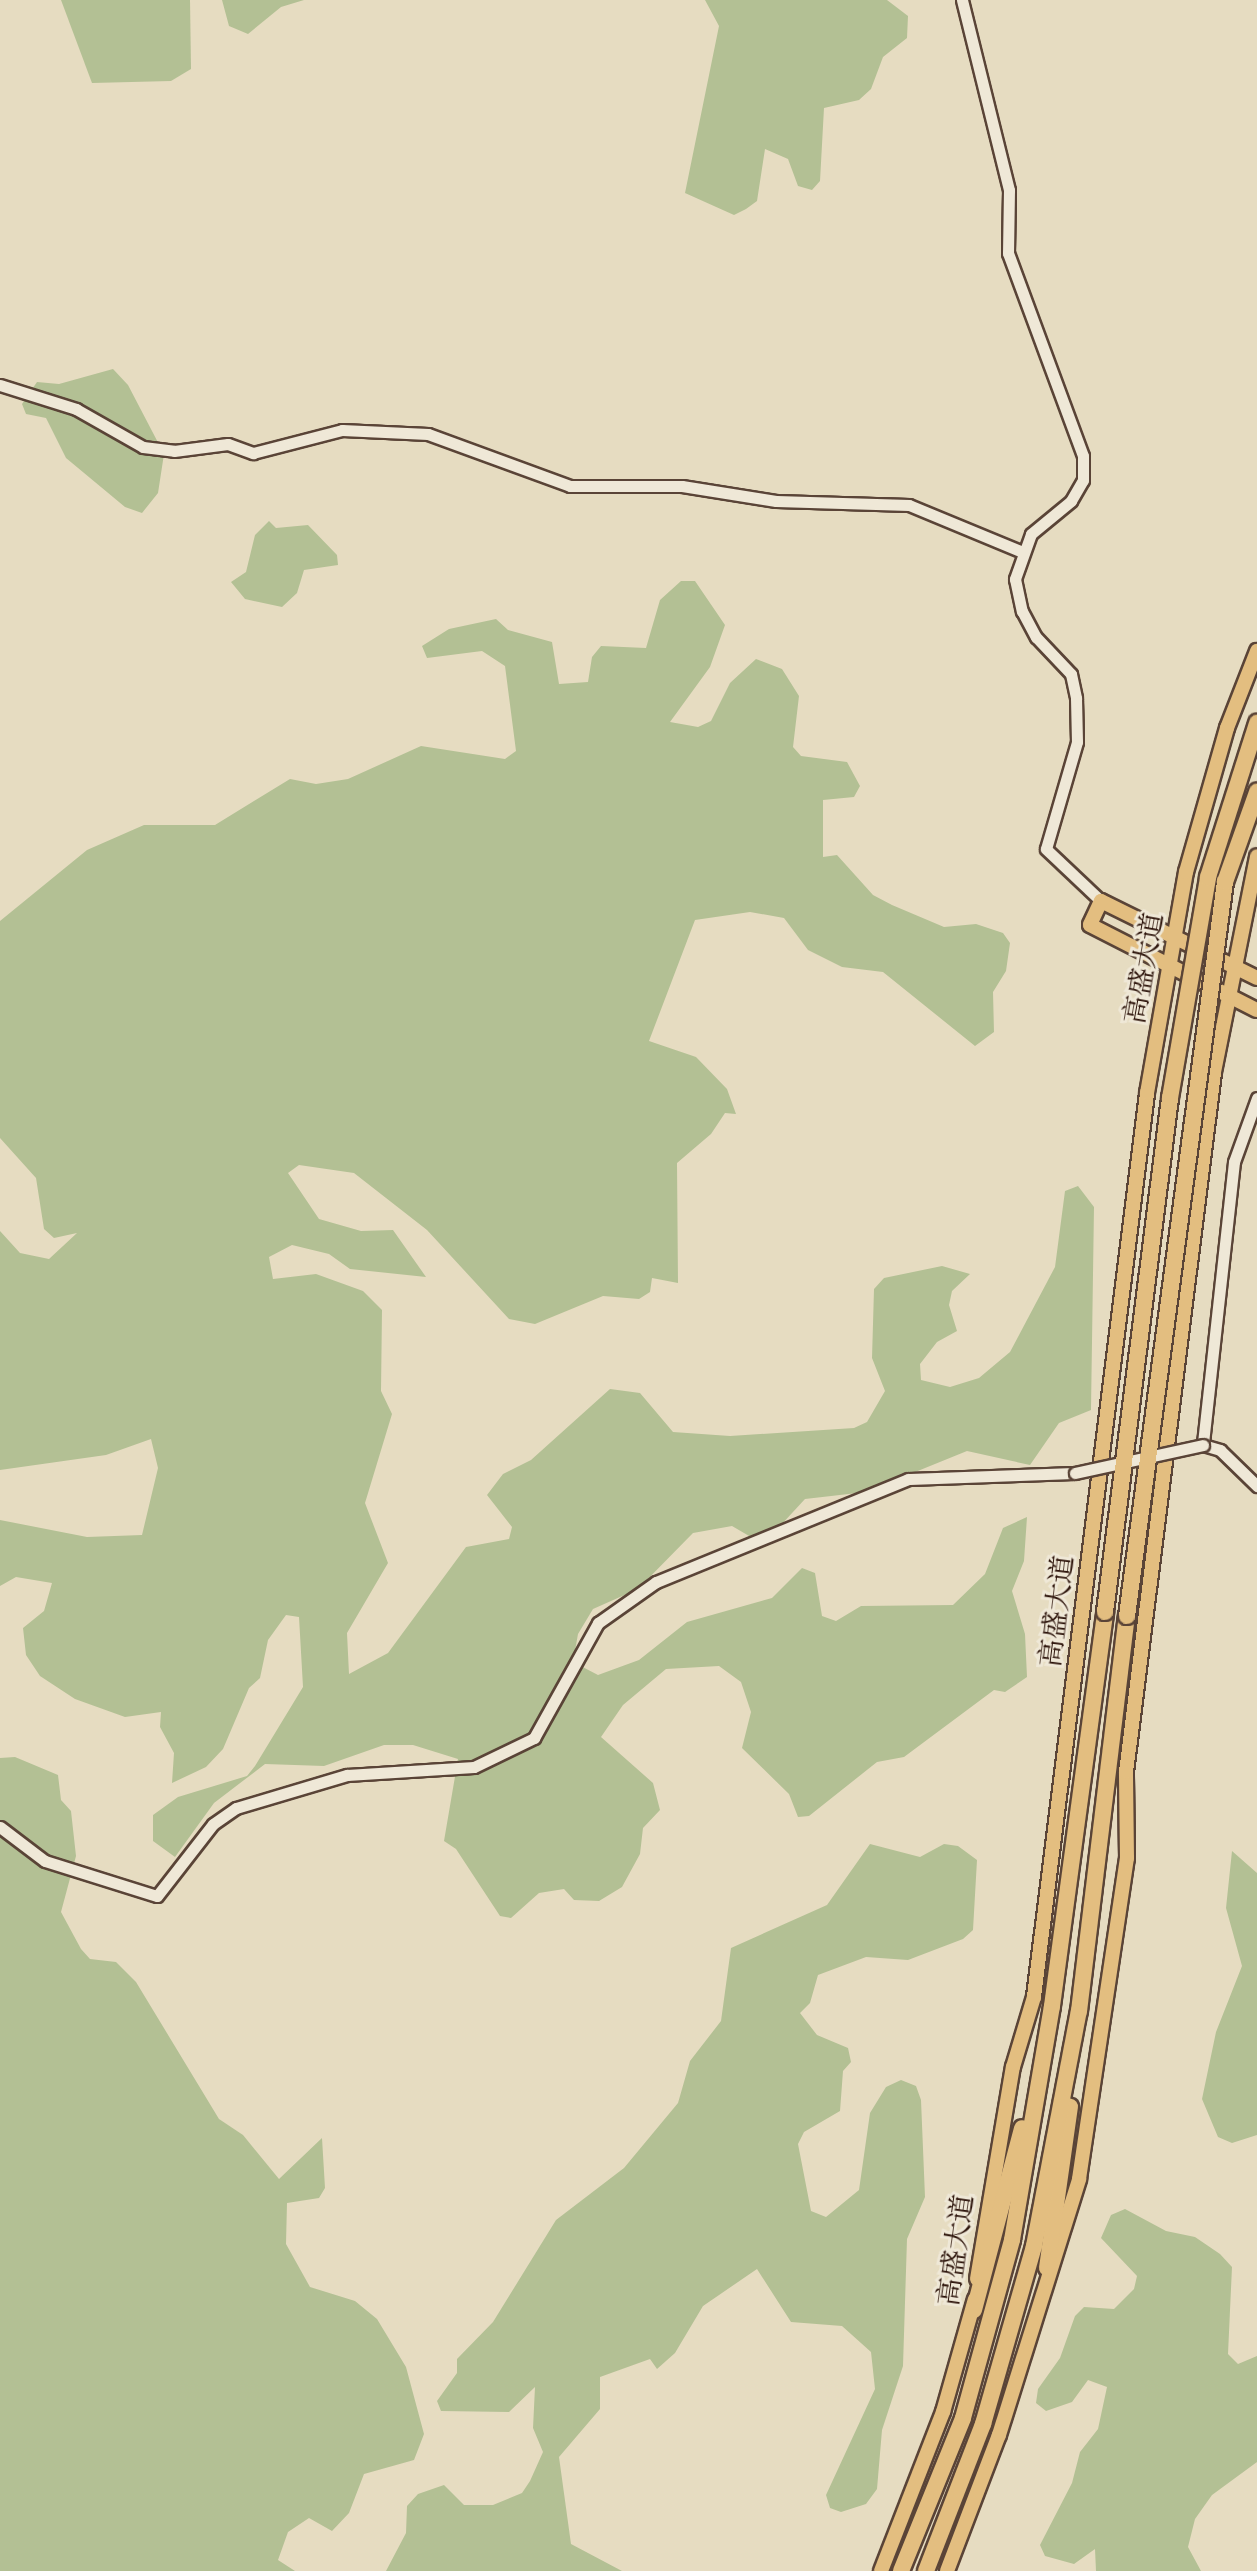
<!DOCTYPE html>
<meta charset="utf-8">
<style>
body{margin:0}
#map{position:relative;width:1257px;height:2571px;overflow:hidden;background:#e6dcc1;font-family:"EB Garamond","Noto Serif SC",serif}
div>[style]{position:absolute}
.green>*{inset:0;background:#b3c094}
.roads{filter:drop-shadow(2px 0 #5a4437) drop-shadow(-2px 0 #5a4437) drop-shadow(0 2px #5a4437) drop-shadow(0 -2px #5a4437)}
.minor>*{height:11px;margin:-5.5px;padding:0 5.5px;transform-origin:5.5px;border-radius:5.5px;background:#efe8d7}
.major>*{height:14px;margin:-7px;padding:0 7px;transform-origin:7px;border-radius:7px;background:#e3be80}
.highway>*{height:16px;margin:-8px;padding:0 8px;transform-origin:8px;border-radius:8px;background:#e3be80}
.bridges{filter:drop-shadow(2px 0 #5a4437) drop-shadow(-2px 0 #5a4437) drop-shadow(0 2px #5a4437) drop-shadow(0 -2px #5a4437)}
.minor-bridge>*{height:11px;margin:-5.5px;padding:0 5.5px;transform-origin:5.5px;border-radius:5.5px;background:#efe8d7}
.highway-bridge>*{height:16px;margin:-8px;padding:0 8px;transform-origin:8px;border-radius:8px;background:#e3be80}
span{translate:-50% -50%;white-space:nowrap;text-align:center;line-height:1.15;-webkit-text-stroke:6px #efe8d7;paint-order:stroke}
.street-label{font-size:28px;color:#2b1209}
</style>
<div id="map">
<div class="green">
<div style="clip-path:polygon(61px 0,190px 0,191px 69px,171px 81px,92px 83px)"></div>
<div style="clip-path:polygon(222px 0,304px 0,281px 7px,248px 34px,229px 26px)"></div>
<div style="clip-path:polygon(705px 0,887px 0,908px 16px,907px 38px,883px 57px,871px 89px,859px 100px,824px 108px,820px 181px,812px 190px,798px 186px,788px 159px,765px 149px,757px 201px,746px 209px,734px 215px,685px 193px,719px 26px)"></div>
<div style="clip-path:polygon(113px 369px,128px 385px,164px 454px,158px 493px,142px 513px,125px 507px,66px 458px,46px 418px,26px 414px,22px 404px,37px 382px,59px 384px)"></div>
<div style="clip-path:polygon(269px 521px,276px 528px,308px 525px,337px 555px,338px 565px,304px 570px,297px 593px,282px 607px,245px 599px,231px 582px,246px 572px,255px 535px)"></div>
<div style="clip-path:polygon(681px 581px,695px 581px,725px 625px,710px 667px,670px 722px,698px 727px,711px 721px,730px 683px,756px 659px,782px 669px,799px 696px,793px 747px,801px 756px,847px 762px,860px 786px,854px 797px,823px 800px,823px 857px,837px 855px,873px 895px,892px 905px,944px 927px,976px 924px,1003px 933px,1010px 943px,1006px 971px,993px 992px,994px 1032px,975px 1046px,883px 972px,842px 967px,808px 950px,784px 918px,750px 912px,695px 920px,649px 1041px,696px 1057px,727px 1089px,736px 1114px,725px 1113px,711px 1134px,677px 1163px,678px 1283px,652px 1278px,650px 1292px,639px 1299px,603px 1296px,535px 1324px,509px 1319px,427px 1230px,354px 1173px,299px 1165px,288px 1173px,319px 1219px,361px 1231px,393px 1230px,426px 1277px,350px 1269px,329px 1254px,292px 1245px,269px 1257px,273px 1279px,316px 1274px,363px 1291px,382px 1310px,381px 1391px,392px 1414px,365px 1503px,388px 1563px,347px 1633px,349px 1674px,388px 1653px,466px 1547px,509px 1539px,512px 1527px,487px 1495px,503px 1474px,531px 1460px,610px 1389px,640px 1393px,673px 1432px,730px 1436px,854px 1428px,867px 1422px,885px 1391px,872px 1358px,874px 1289px,884px 1278px,942px 1266px,970px 1274px,952px 1291px,949px 1305px,957px 1331px,937px 1342px,920px 1364px,921px 1380px,950px 1387px,979px 1378px,1010px 1352px,1055px 1267px,1065px 1191px,1078px 1186px,1094px 1207px,1091px 1410px,1059px 1423px,1030px 1465px,967px 1451px,866px 1492px,805px 1499px,769px 1538px,756px 1540px,732px 1526px,693px 1533px,638px 1589px,593px 1609px,578px 1634px,573px 1662px,598px 1675px,639px 1660px,687px 1622px,772px 1598px,802px 1568px,815px 1573px,822px 1616px,836px 1621px,861px 1606px,953px 1605px,985px 1574px,1003px 1528px,1027px 1517px,1024px 1561px,1012px 1591px,1025px 1634px,1027px 1677px,1005px 1692px,994px 1690px,904px 1757px,877px 1762px,809px 1816px,798px 1817px,789px 1794px,742px 1748px,751px 1712px,741px 1682px,719px 1666px,666px 1669px,623px 1705px,601px 1737px,653px 1783px,660px 1810px,643px 1828px,640px 1854px,622px 1887px,599px 1901px,574px 1900px,564px 1889px,539px 1893px,511px 1918px,500px 1916px,456px 1849px,444px 1841px,458px 1759px,413px 1745px,384px 1745px,324px 1766px,265px 1764px,214px 1803px,175px 1857px,153px 1841px,153px 1815px,178px 1797px,247px 1776px,255px 1766px,303px 1687px,299px 1617px,286px 1615px,268px 1640px,260px 1678px,249px 1688px,223px 1749px,206px 1767px,172px 1783px,174px 1753px,160px 1727px,161px 1712px,125px 1717px,75px 1699px,40px 1676px,26px 1655px,23px 1628px,44px 1611px,52px 1583px,16px 1577px,0 1586px,0 1520px,87px 1537px,142px 1535px,158px 1468px,151px 1439px,106px 1455px,0 1470px,0 1231px,20px 1253px,49px 1259px,77px 1233px,54px 1238px,44px 1229px,36px 1178px,0 1138px,0 921px,87px 850px,144px 825px,215px 825px,290px 779px,316px 784px,348px 779px,421px 746px,505px 759px,516px 751px,505px 666px,482px 651px,427px 658px,422px 646px,449px 629px,496px 619px,508px 630px,552px 642px,559px 684px,588px 682px,592px 657px,601px 646px,646px 648px,660px 600px)"></div>
<div style="clip-path:polygon(15px 1757px,58px 1775px,61px 1800px,71px 1811px,76px 1856px,61px 1912px,81px 1949px,90px 1959px,116px 1962px,136px 1982px,219px 2119px,243px 2135px,279px 2179px,322px 2138px,325px 2188px,319px 2198px,287px 2203px,286px 2244px,310px 2287px,355px 2301px,377px 2319px,406px 2367px,424px 2434px,414px 2460px,364px 2474px,349px 2513px,332px 2531px,309px 2518px,288px 2532px,278px 2560px,295px 2571px,0 2571px,0 1758px)"></div>
<div style="clip-path:polygon(870px 1844px,920px 1857px,944px 1844px,958px 1846px,977px 1860px,973px 1930px,963px 1939px,908px 1960px,866px 1957px,818px 1975px,810px 2003px,800px 2013px,817px 2035px,848px 2048px,851px 2062px,843px 2071px,840px 2111px,804px 2132px,798px 2144px,811px 2211px,826px 2217px,859px 2190px,870px 2113px,886px 2087px,901px 2080px,916px 2086px,921px 2100px,925px 2197px,907px 2239px,903px 2366px,882px 2430px,877px 2489px,866px 2504px,841px 2512px,830px 2508px,826px 2495px,875px 2389px,871px 2352px,842px 2326px,791px 2322px,757px 2269px,703px 2306px,675px 2353px,657px 2369px,650px 2359px,600px 2377px,600px 2409px,559px 2457px,571px 2544px,622px 2571px,386px 2571px,406px 2533px,407px 2506px,418px 2494px,444px 2485px,464px 2505px,493px 2505px,522px 2493px,530px 2481px,543px 2452px,533px 2428px,535px 2387px,509px 2412px,441px 2411px,437px 2401px,457px 2373px,457px 2359px,493px 2322px,556px 2220px,624px 2168px,678px 2103px,690px 2061px,721px 2021px,731px 1948px,827px 1905px)"></div>
<div style="clip-path:polygon(1232px 1851px,1257px 1873px,1257px 2135px,1232px 2143px,1218px 2137px,1202px 2099px,1216px 2032px,1242px 1966px,1226px 1908px)"></div>
<div style="clip-path:polygon(1125px 2209px,1166px 2231px,1195px 2237px,1220px 2254px,1232px 2267px,1228px 2354px,1238px 2364px,1257px 2356px,1257px 2462px,1212px 2495px,1195px 2519px,1188px 2547px,1201px 2571px,1096px 2571px,1095px 2549px,1074px 2564px,1045px 2556px,1040px 2545px,1072px 2483px,1080px 2452px,1098px 2429px,1107px 2387px,1088px 2380px,1072px 2402px,1046px 2411px,1036px 2403px,1038px 2389px,1060px 2358px,1075px 2316px,1084px 2307px,1114px 2309px,1134px 2289px,1137px 2276px,1101px 2238px,1111px 2215px)"></div>
</div>
<div class="roads">
<div class="minor">
<div style="left:962px;top:0;width:196px;rotate:76.1deg"></div>
<div style="left:1009px;top:190px;width:63px;rotate:90.9deg"></div>
<div style="left:1008px;top:253px;width:216px;rotate:69.7deg"></div>
<div style="left:1083px;top:456px;width:24px;rotate:90deg"></div>
<div style="left:1083px;top:480px;width:24px;rotate:120deg"></div>
<div style="left:1071px;top:501px;width:52px;rotate:140.5deg"></div>
<div style="left:1031px;top:534px;width:48px;rotate:109.6deg"></div>
<div style="left:1015px;top:579px;width:33px;rotate:78deg"></div>
<div style="left:1022px;top:611px;width:30px;rotate:62deg"></div>
<div style="left:1036px;top:637px;width:51px;rotate:46.6deg"></div>
<div style="left:1071px;top:674px;width:25px;rotate:78deg"></div>
<div style="left:1076px;top:698px;width:44px;rotate:88.7deg"></div>
<div style="left:1077px;top:742px;width:111px;rotate:106.2deg"></div>
<div style="left:1046px;top:849px;width:76px;rotate:43.4deg"></div>
<div style="left:0;top:385px;width:80px;rotate:17.5deg"></div>
<div style="left:76px;top:409px;width:77px;rotate:29.6deg"></div>
<div style="left:143px;top:447px;width:31px;rotate:7deg"></div>
<div style="left:174px;top:451px;width:54px;rotate:-7.4deg"></div>
<div style="left:228px;top:444px;width:27px;rotate:20deg"></div>
<div style="left:253px;top:453px;width:92px;rotate:-14.5deg"></div>
<div style="left:342px;top:430px;width:86px;rotate:2.7deg"></div>
<div style="left:428px;top:434px;width:151px;rotate:20.1deg"></div>
<div style="left:570px;top:486px;width:112px"></div>
<div style="left:682px;top:486px;width:95px;rotate:9.1deg"></div>
<div style="left:776px;top:501px;width:133px;rotate:1.7deg"></div>
<div style="left:909px;top:505px;width:120px;rotate:22.5deg"></div>
<div style="left:1257px;top:1098px;width:68px;rotate:109.8deg"></div>
<div style="left:1234px;top:1162px;width:285px;rotate:96.3deg"></div>
<div style="left:1203px;top:1445px;width:18px;rotate:16deg"></div>
<div style="left:1220px;top:1450px;width:52px;rotate:44.2deg"></div>
<div style="left:0;top:1827px;width:56px;rotate:37.1deg"></div>
<div style="left:45px;top:1861px;width:117px;rotate:17.4deg"></div>
<div style="left:157px;top:1896px;width:91px;rotate:-52.1deg"></div>
<div style="left:213px;top:1824px;width:28px;rotate:-35deg"></div>
<div style="left:236px;top:1808px;width:116px;rotate:-16.6deg"></div>
<div style="left:347px;top:1775px;width:127px;rotate:-3.6deg"></div>
<div style="left:474px;top:1767px;width:67px;rotate:-25.8deg"></div>
<div style="left:534px;top:1738px;width:132px;rotate:-60.9deg"></div>
<div style="left:598px;top:1623px;width:71px;rotate:-35.3deg"></div>
<div style="left:656px;top:1582px;width:272px;rotate:-22.2deg"></div>
<div style="left:908px;top:1479px;width:167px;rotate:-2.1deg"></div>
</div>
<div class="major">
<div style="left:1257px;top:978px;width:174px;rotate:-153.7deg"></div>
<div style="left:1101px;top:901px;width:26px;rotate:115deg"></div>
<div style="left:1090px;top:925px;width:187px;rotate:27deg"></div>
<div style="left:977px;top:2279px;width:215px;rotate:-80.4deg"></div>
<div style="left:1013px;top:2067px;width:73px;rotate:-73.3deg"></div>
<div style="left:1034px;top:1997px;width:911px;rotate:-82.87deg"></div>
<div style="left:1147px;top:1093px;width:224px;rotate:-80deg"></div>
<div style="left:1186px;top:872px;width:150px;rotate:-74.1deg"></div>
<div style="left:1227px;top:728px;width:83px;rotate:-68.7deg"></div>
<div style="left:881px;top:2571px;width:171px;rotate:-68.7deg"></div>
<div style="left:943px;top:2412px;width:117px;rotate:-74.2deg"></div>
<div style="left:947px;top:2571px;width:146px;rotate:-69.1deg"></div>
<div style="left:999px;top:2435px;width:268px;rotate:-72.6deg"></div>
<div style="left:1079px;top:2179px;width:325px;rotate:-81.5deg"></div>
<div style="left:1127px;top:1858px;width:86px;rotate:-90.7deg"></div>
<div style="left:1126px;top:1772px;width:706px;rotate:-82.83deg"></div>
<div style="left:1214px;top:1072px;width:220px;rotate:-78.7deg"></div>
</div>
<div class="highway">
<div style="left:1047px;top:2268px;width:163px;rotate:-81.9deg"></div>
<div style="left:974px;top:2310px;width:188px;rotate:-75.2deg"></div>
<div style="left:901px;top:2571px;width:165px;rotate:-67.9deg"></div>
<div style="left:963px;top:2418px;width:185px;rotate:-74.6deg"></div>
<div style="left:1012px;top:2240px;width:237px;rotate:-80.3deg"></div>
<div style="left:1052px;top:2006px;width:398px;rotate:-82.3deg"></div>
<div style="left:926px;top:2571px;width:158px;rotate:-68.8deg"></div>
<div style="left:983px;top:2424px;width:185px;rotate:-74deg"></div>
<div style="left:1034px;top:2246px;width:239px;rotate:-79.2deg"></div>
<div style="left:1079px;top:2011px;width:398px;rotate:-83.1deg"></div>
</div>
</div>
<div class="bridges">
<div class="minor-bridge">
<div style="left:1075px;top:1473px;width:131px;rotate:-12.3deg"></div>
</div>
<div class="highway-bridge">
<div style="left:1105px;top:1612px;width:518px;rotate:-82.79deg"></div>
<div style="left:1170px;top:1098px;width:224px;rotate:-80.2deg"></div>
<div style="left:1208px;top:877px;width:162px;rotate:-72.3deg"></div>
<div style="left:1127px;top:1616px;width:741px;rotate:-82.4deg"></div>
<div style="left:1225px;top:882px;width:96px;rotate:-70.4deg"></div>
</div>
</div>
<div class="street-label">
<span style="left:1143px;top:968px;rotate:-80deg">高盛大道</span>
<span style="left:1056px;top:1611px;rotate:-83deg">高盛大道</span>
<span style="left:955px;top:2250px;rotate:-82deg">高盛大道</span>
</div>
</div>
